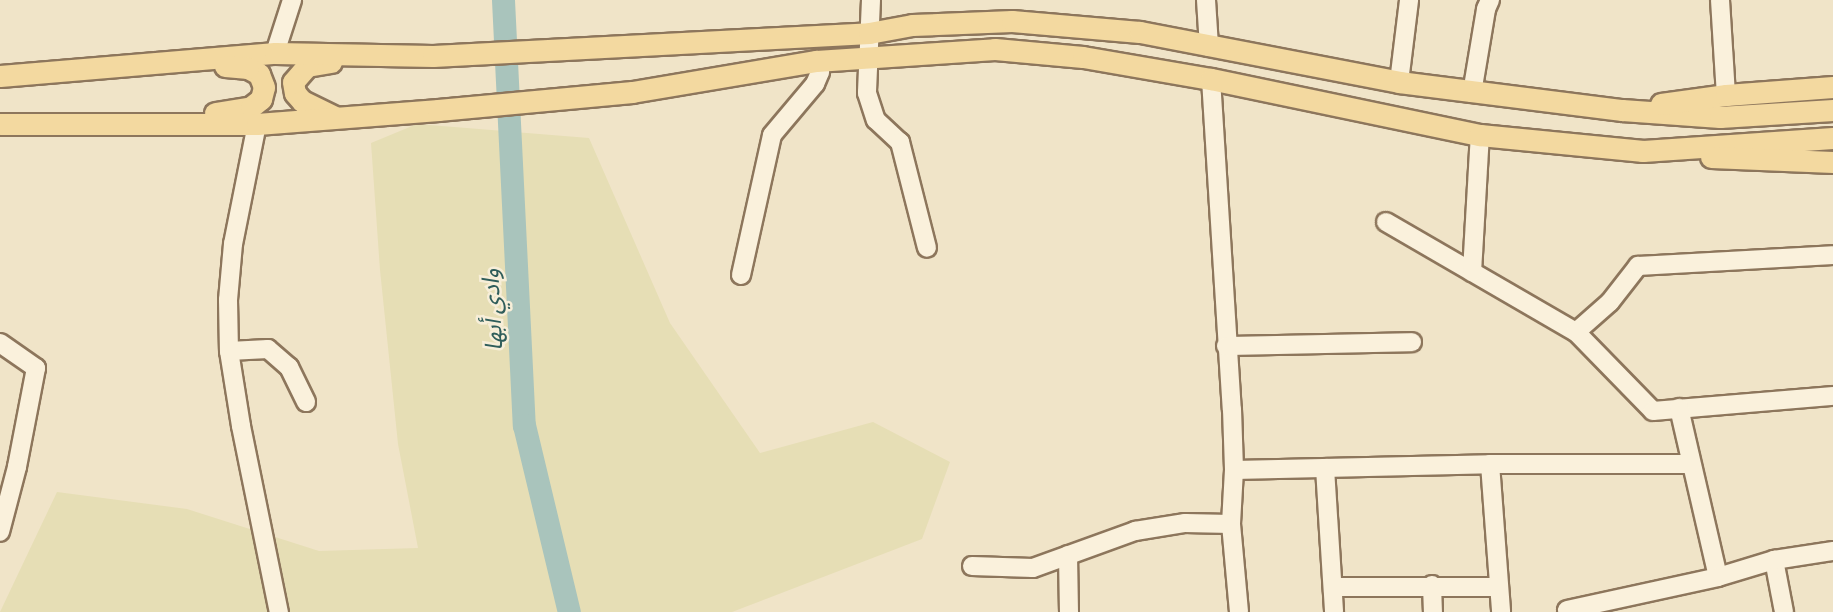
<!DOCTYPE html>
<meta charset="utf-8">
<style>
body{margin:0}
#map{position:relative;width:1833px;height:612px;overflow:hidden;background:#f0e4c8;font-family:Merriweather,"Noto Sans Arabic",serif}
div>[style]{position:absolute}
.farmland>*{inset:0;background:#e6deb5}
.river>*{height:23px;margin:-11.5px;padding:0 11.5px;transform-origin:11.5px;border-radius:11.5px;background:#a9c4bc}
.roads{filter:drop-shadow(2px 0 #8d765c) drop-shadow(-2px 0 #8d765c) drop-shadow(0 2px #8d765c) drop-shadow(0 -2px #8d765c)}
.minor>*{height:18px;margin:-9px;padding:0 9px;transform-origin:9px;border-radius:9px;background:#faf1dc}
.major>*{height:21px;margin:-10.5px;padding:0 10.5px;transform-origin:10.5px;border-radius:10.5px;background:#f3d9a0}
span{translate:-50% -50%;white-space:nowrap;text-align:center;line-height:1.15;-webkit-text-stroke:5px #f7eed8;paint-order:stroke}
.water-label{font-size:24px;color:#2f5d5a;font-style:italic}
</style>
<div id="map">
<div class="farmland">
<div style="clip-path:polygon(417px 124px,589px 138px,670px 323px,760px 453px,873px 422px,950px 462px,922px 539px,732px 612px,0 612px,57px 492px,187px 509px,319px 551px,418px 548px,398px 444px,380px 270px,371px 143px)"></div>
</div>
<div class="river">
<div style="left:503px;top:0;width:426px;rotate:87.2deg"></div>
<div style="left:524px;top:425px;width:192px;rotate:76.5deg"></div>
</div>
<div class="roads">
<div class="minor">
<div style="left:871px;top:0;width:93px;rotate:92.5deg"></div>
<div style="left:867px;top:93px;width:28px;rotate:72deg"></div>
<div style="left:876px;top:120px;width:33px;rotate:43deg"></div>
<div style="left:900px;top:142px;width:109px;rotate:75.7deg"></div>
<div style="left:1206px;top:0;width:47px;rotate:86.3deg"></div>
<div style="left:1720px;top:0;width:95px;rotate:86.4deg"></div>
<div style="left:275px;top:53px;width:56px;rotate:-72.2deg"></div>
<div style="left:1211px;top:79px;width:331px;rotate:86.4deg"></div>
<div style="left:1232px;top:409px;width:61px;rotate:88.1deg"></div>
<div style="left:1234px;top:470px;width:54px;rotate:93.2deg"></div>
<div style="left:1231px;top:524px;width:88px;rotate:84.8deg"></div>
<div style="left:1399px;top:82px;width:83px;rotate:-83deg"></div>
<div style="left:1472px;top:93px;width:85px;rotate:-80.5deg"></div>
<div style="left:1486px;top:9px;width:10px;rotate:-66deg"></div>
<div style="left:257px;top:124px;width:122px;rotate:101.3deg"></div>
<div style="left:233px;top:244px;width:56px;rotate:95.1deg"></div>
<div style="left:228px;top:300px;width:51px;rotate:88.9deg"></div>
<div style="left:229px;top:351px;width:76px;rotate:80.9deg"></div>
<div style="left:241px;top:426px;width:190px;rotate:78.5deg"></div>
<div style="left:1386px;top:222px;width:220px;rotate:30.1deg"></div>
<div style="left:1576px;top:332px;width:110px;rotate:45.7deg"></div>
<div style="left:1653px;top:411px;width:181px;rotate:-4.8deg"></div>
<div style="left:1472px;top:272px;width:137px;rotate:-86.7deg"></div>
<div style="left:741px;top:275px;width:143px;rotate:-77.5deg"></div>
<div style="left:772px;top:135px;width:67px;rotate:-49.9deg"></div>
<div style="left:815px;top:84px;width:13px;rotate:-67deg"></div>
<div style="left:820px;top:72px;width:12px;rotate:-110deg"></div>
<div style="left:1576px;top:332px;width:45px;rotate:-41.4deg"></div>
<div style="left:1610px;top:302px;width:46px;rotate:-52.1deg"></div>
<div style="left:1638px;top:266px;width:195px;rotate:-3.2deg"></div>
<div style="left:0;top:343px;width:44px;rotate:34.8deg"></div>
<div style="left:36px;top:368px;width:101px;rotate:100.9deg"></div>
<div style="left:17px;top:467px;width:67px;rotate:104.7deg"></div>
<div style="left:1226px;top:346px;width:186px;rotate:-1.2deg"></div>
<div style="left:229px;top:351px;width:39px;rotate:-3deg"></div>
<div style="left:268px;top:349px;width:28px;rotate:41deg"></div>
<div style="left:289px;top:367px;width:39px;rotate:64deg"></div>
<div style="left:1679px;top:408px;width:173px;rotate:77deg"></div>
<div style="left:1490px;top:464px;width:148px;rotate:85.7deg"></div>
<div style="left:1325px;top:468px;width:144px;rotate:86.4deg"></div>
<div style="left:1234px;top:470px;width:256px;rotate:-1.3deg"></div>
<div style="left:1490px;top:464px;width:201px"></div>
<div style="left:1068px;top:555px;width:57px;rotate:89deg"></div>
<div style="left:1774px;top:560px;width:53px;rotate:79.1deg"></div>
<div style="left:972px;top:566px;width:61px;rotate:1.9deg"></div>
<div style="left:1033px;top:568px;width:109px;rotate:-19.9deg"></div>
<div style="left:1135px;top:531px;width:51px;rotate:-9.1deg"></div>
<div style="left:1185px;top:523px;width:46px;rotate:1.2deg"></div>
<div style="left:1432px;top:585px;width:27px;rotate:88deg"></div>
<div style="left:1333px;top:587px;width:166px"></div>
<div style="left:1567px;top:610px;width:155px;rotate:-12.3deg"></div>
<div style="left:1718px;top:577px;width:59px;rotate:-16.9deg"></div>
<div style="left:1774px;top:560px;width:60px;rotate:-8.7deg"></div>
</div>
<div class="major">
<div style="left:331px;top:62px;width:24px;rotate:171deg"></div>
<div style="left:307px;top:66px;width:21px;rotate:131deg"></div>
<div style="left:293px;top:82px;width:11px;rotate:80deg"></div>
<div style="left:295px;top:93px;width:11px;rotate:49deg"></div>
<div style="left:302px;top:101px;width:37px;rotate:26deg"></div>
<div style="left:0;top:76px;width:276px;rotate:-4.8deg"></div>
<div style="left:275px;top:53px;width:158px;rotate:1.1deg"></div>
<div style="left:433px;top:56px;width:437px;rotate:-3deg"></div>
<div style="left:869px;top:33px;width:44px;rotate:-10.5deg"></div>
<div style="left:912px;top:25px;width:100px;rotate:-2.3deg"></div>
<div style="left:1012px;top:21px;width:128px;rotate:4.9deg"></div>
<div style="left:1140px;top:32px;width:264px;rotate:10.9deg"></div>
<div style="left:1399px;top:82px;width:225px;rotate:7.2deg"></div>
<div style="left:1622px;top:110px;width:98px;rotate:4.1deg"></div>
<div style="left:1720px;top:117px;width:113px;rotate:-3.5deg"></div>
<div style="left:1661px;top:104px;width:66px;rotate:-7.9deg"></div>
<div style="left:1726px;top:95px;width:107px;rotate:-4.3deg"></div>
<div style="left:215px;top:113px;width:36px;rotate:-9deg"></div>
<div style="left:251px;top:107px;width:13px;rotate:-39deg"></div>
<div style="left:261px;top:99px;width:12px;rotate:-76deg"></div>
<div style="left:264px;top:87px;width:14px;rotate:-111deg"></div>
<div style="left:259px;top:74px;width:13px;rotate:-151deg"></div>
<div style="left:248px;top:68px;width:23px;rotate:-175deg"></div>
<div style="left:0;top:124px;width:257px"></div>
<div style="left:257px;top:124px;width:182px;rotate:-4.4deg"></div>
<div style="left:438px;top:110px;width:195px;rotate:-5.3deg"></div>
<div style="left:632px;top:92px;width:187px;rotate:-9.6deg"></div>
<div style="left:816px;top:61px;width:179px;rotate:-3.8deg"></div>
<div style="left:995px;top:49px;width:88px;rotate:5.2deg"></div>
<div style="left:1083px;top:57px;width:130px;rotate:9.8deg"></div>
<div style="left:1211px;top:79px;width:275px;rotate:11.8deg"></div>
<div style="left:1480px;top:135px;width:164px;rotate:5.6deg"></div>
<div style="left:1643px;top:151px;width:190px;rotate:-3.9deg"></div>
<div style="left:1711px;top:157px;width:122px;rotate:2.3deg"></div>
</div>
</div>
<div class="water-label">
<span style="left:492px;top:310px;rotate:-93deg">وادي أبها</span>
</div>
</div>
